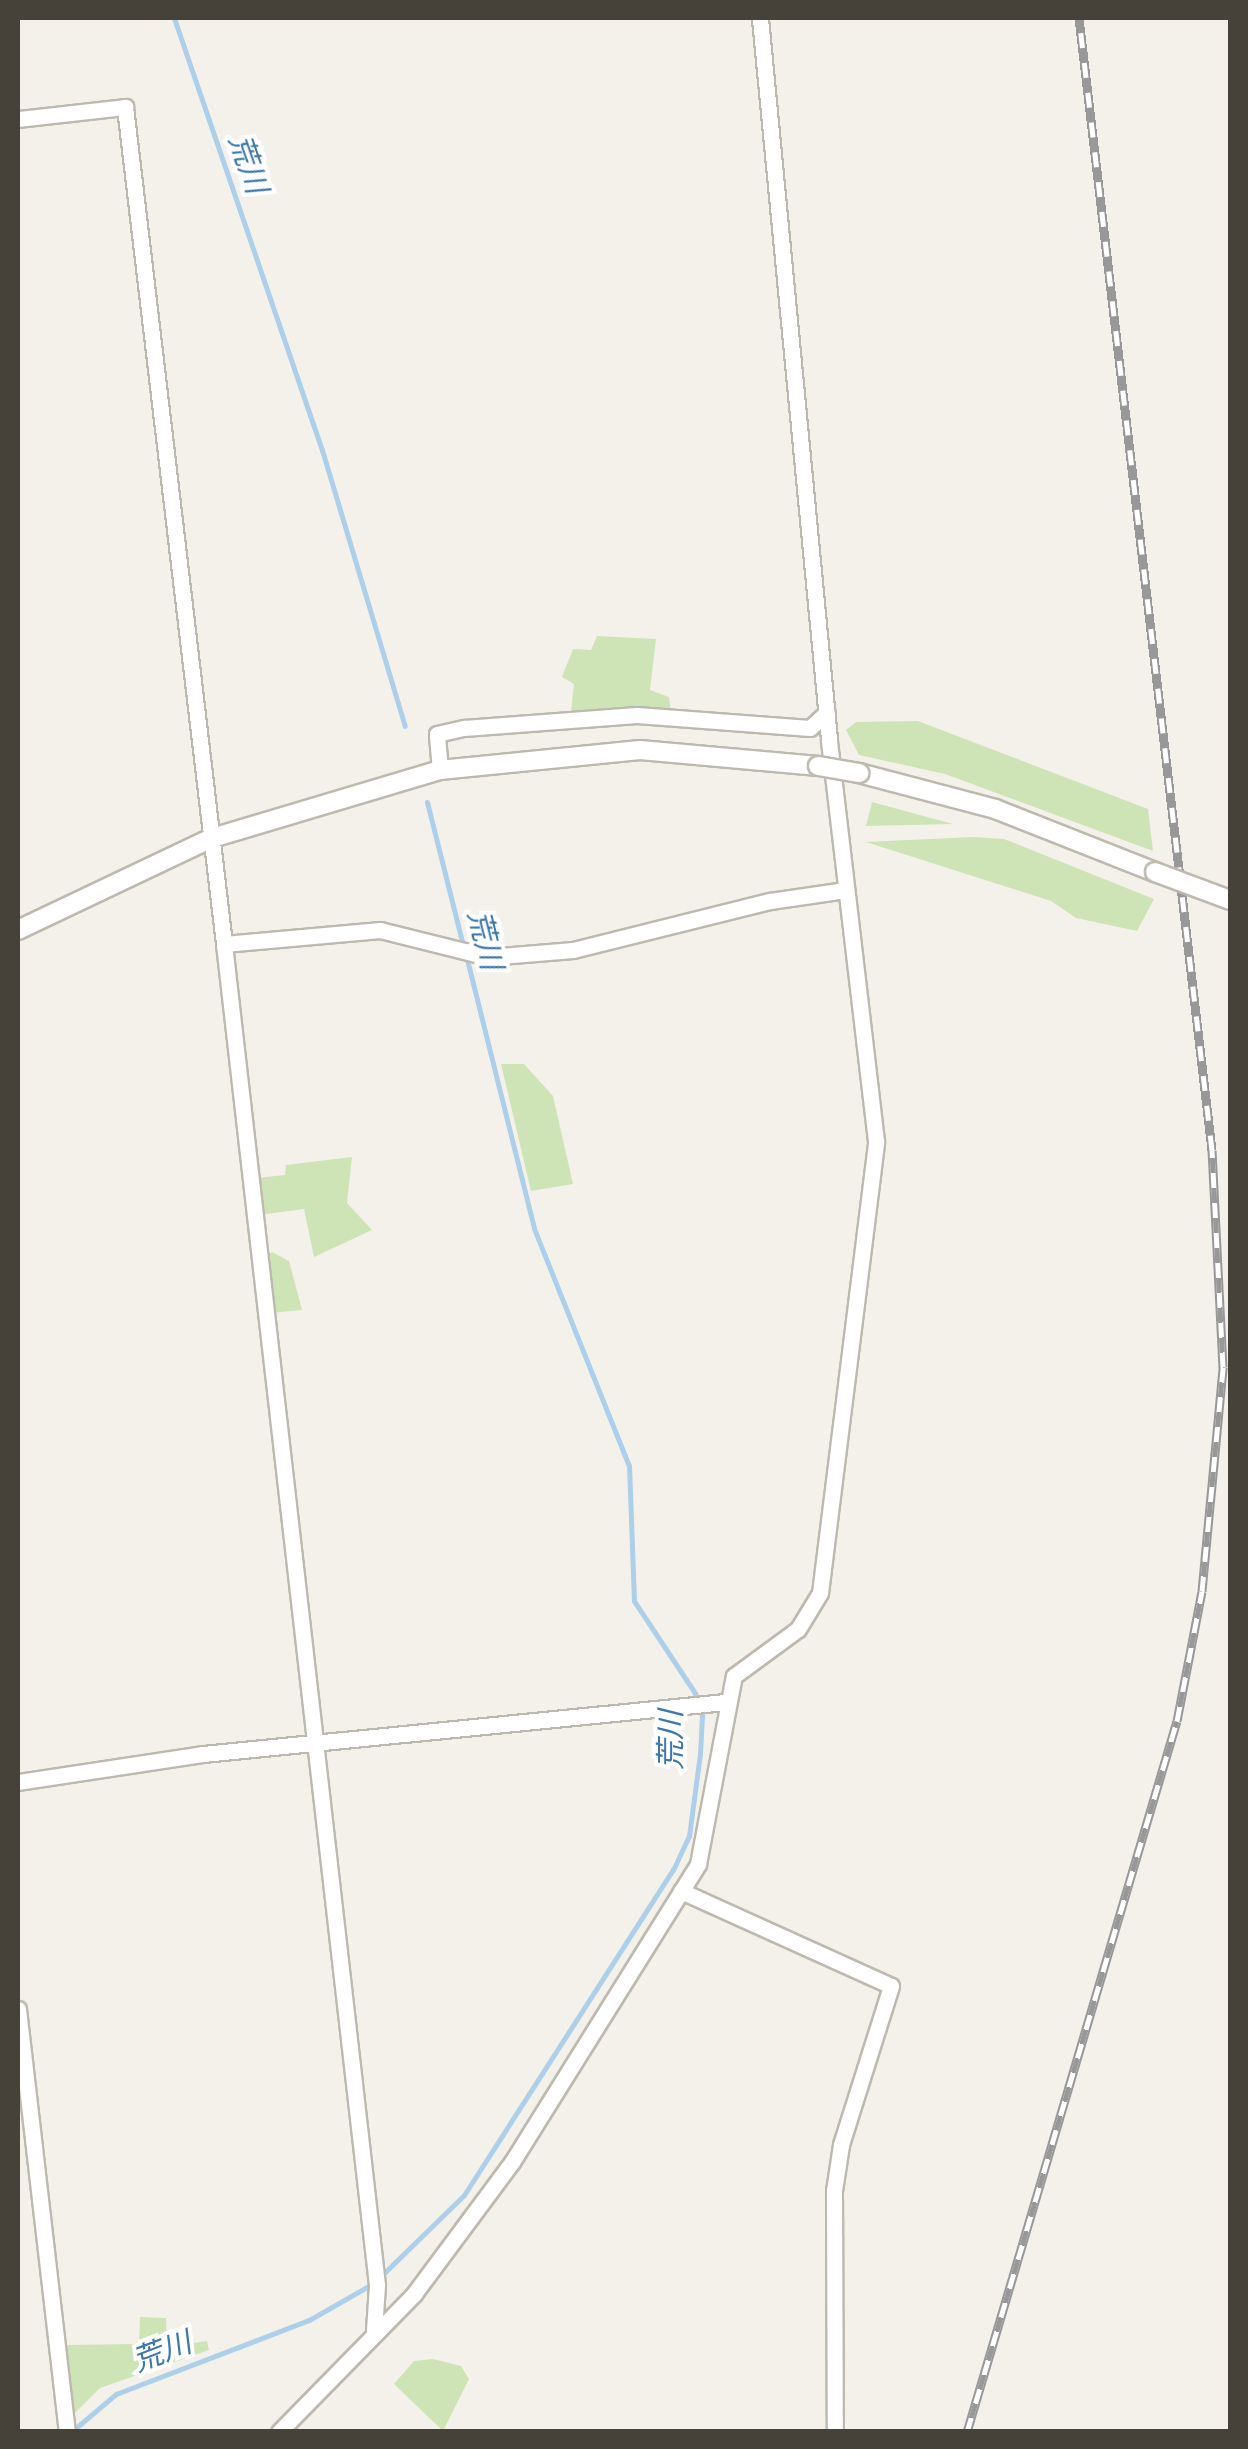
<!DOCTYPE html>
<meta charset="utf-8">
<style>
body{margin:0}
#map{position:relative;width:1248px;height:2449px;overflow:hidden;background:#f4f1eb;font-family:"DM Sans","Noto Sans JP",sans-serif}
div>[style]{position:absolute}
.green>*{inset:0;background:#cee4b7}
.stream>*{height:5px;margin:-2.5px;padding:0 2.5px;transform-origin:2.5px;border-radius:2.5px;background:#adcfea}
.roads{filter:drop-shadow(2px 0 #beb9ae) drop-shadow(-2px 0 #beb9ae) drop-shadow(0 2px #beb9ae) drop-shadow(0 -2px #beb9ae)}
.minor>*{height:15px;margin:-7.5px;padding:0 7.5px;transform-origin:7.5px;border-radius:7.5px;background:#fff}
.tertiary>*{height:18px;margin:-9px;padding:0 9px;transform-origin:9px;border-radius:9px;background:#fff}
.rail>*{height:9px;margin-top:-4.5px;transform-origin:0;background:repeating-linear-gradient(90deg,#fff 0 15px,#989898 0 30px);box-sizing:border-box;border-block:2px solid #989898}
.bridges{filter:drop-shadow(2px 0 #beb9ae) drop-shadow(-2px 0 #beb9ae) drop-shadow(0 2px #beb9ae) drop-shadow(0 -2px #beb9ae)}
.tertiary-bridge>*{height:18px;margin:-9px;padding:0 9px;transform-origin:9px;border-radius:9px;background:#fff}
span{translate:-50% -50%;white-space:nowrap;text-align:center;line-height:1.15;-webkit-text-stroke:8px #fff;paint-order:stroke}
.water-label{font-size:30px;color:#3c78aa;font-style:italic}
.frame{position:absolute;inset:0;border:20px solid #474239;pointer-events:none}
</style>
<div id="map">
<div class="green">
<div style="clip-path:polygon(597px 636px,656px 639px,650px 690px,669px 697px,671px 711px,571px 711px,574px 684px,562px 677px,573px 649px,591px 650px)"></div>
<div style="clip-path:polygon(918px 721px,1148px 809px,1153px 851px,945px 774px,859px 755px,846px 730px,856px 722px)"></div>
<div style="clip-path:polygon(872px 802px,953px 824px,866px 826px)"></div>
<div style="clip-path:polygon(973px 837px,1004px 839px,1154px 899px,1137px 931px,1076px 918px,1051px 901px,866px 842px)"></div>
<div style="clip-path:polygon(501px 1064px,524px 1064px,553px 1096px,573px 1184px,531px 1191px)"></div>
<div style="clip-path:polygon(352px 1157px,347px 1203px,372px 1230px,314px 1257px,304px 1209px,259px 1215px,256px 1178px,285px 1175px,286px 1165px)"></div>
<div style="clip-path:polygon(272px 1252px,289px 1261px,302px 1310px,270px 1313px,263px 1259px)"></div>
<div style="clip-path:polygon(140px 2317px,166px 2318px,167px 2347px,207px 2341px,209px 2350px,100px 2388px,70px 2418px,61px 2345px,139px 2344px)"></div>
<div style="clip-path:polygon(433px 2359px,461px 2366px,469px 2379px,443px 2431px,394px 2384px,414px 2361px)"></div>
</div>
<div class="stream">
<div style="left:174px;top:18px;width:457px;rotate:71.1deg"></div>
<div style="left:322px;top:450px;width:288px;rotate:73.3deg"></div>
<div style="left:427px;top:802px;width:147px;rotate:75.9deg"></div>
<div style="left:380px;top:2277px;width:117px;rotate:-44.3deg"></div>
<div style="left:464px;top:2195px;width:386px;rotate:-57.3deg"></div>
<div style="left:673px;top:1870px;width:38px;rotate:-65deg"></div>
<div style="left:689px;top:1836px;width:83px;rotate:-82.4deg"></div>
<div style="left:700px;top:1754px;width:39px;rotate:-87deg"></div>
<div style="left:702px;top:1715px;width:23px;rotate:-108deg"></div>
<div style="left:695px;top:1693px;width:110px;rotate:-123.5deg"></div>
<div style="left:634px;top:1601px;width:135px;rotate:-92.1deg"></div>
<div style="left:629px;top:1466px;width:256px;rotate:-111.8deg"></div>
<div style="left:534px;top:1228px;width:280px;rotate:-104deg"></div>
<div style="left:71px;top:2432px;width:59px;rotate:-40.2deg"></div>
<div style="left:116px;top:2394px;width:207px;rotate:-21deg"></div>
<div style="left:309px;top:2320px;width:73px;rotate:-29.7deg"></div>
</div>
<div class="roads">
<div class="minor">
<div style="left:18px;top:119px;width:108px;rotate:-6.4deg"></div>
<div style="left:125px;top:107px;width:843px;rotate:83.25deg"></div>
<div style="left:224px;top:944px;width:157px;rotate:-5.1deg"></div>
<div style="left:380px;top:930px;width:111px;rotate:14deg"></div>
<div style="left:488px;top:957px;width:85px;rotate:-4.7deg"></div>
<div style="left:573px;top:950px;width:203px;rotate:-14deg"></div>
<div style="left:770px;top:901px;width:76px;rotate:-8.3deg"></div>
<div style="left:440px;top:770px;width:36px;rotate:-95deg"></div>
<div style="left:437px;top:734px;width:28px;rotate:-13deg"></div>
<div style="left:464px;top:728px;width:173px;rotate:-4.3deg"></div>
<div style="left:637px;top:715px;width:173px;rotate:4.3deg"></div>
<div style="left:810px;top:728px;width:23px;rotate:-43deg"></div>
<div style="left:224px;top:944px;width:1350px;rotate:83.49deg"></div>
<div style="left:377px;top:2285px;width:45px;rotate:93.8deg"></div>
<div style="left:18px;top:1782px;width:187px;rotate:-8.6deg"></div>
<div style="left:203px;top:1754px;width:525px;rotate:-5.69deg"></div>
<div style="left:681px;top:1891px;width:230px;rotate:24.3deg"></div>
<div style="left:891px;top:1986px;width:167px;rotate:107.5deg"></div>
<div style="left:841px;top:2145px;width:47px;rotate:98.7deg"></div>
<div style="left:834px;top:2191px;width:241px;rotate:89.8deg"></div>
<div style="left:18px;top:2009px;width:426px;rotate:83.4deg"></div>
<div style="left:279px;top:2432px;width:193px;rotate:-45.6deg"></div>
<div style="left:414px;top:2294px;width:164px;rotate:-53.4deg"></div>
<div style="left:512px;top:2162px;width:351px;rotate:-58deg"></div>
<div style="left:698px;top:1864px;width:191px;rotate:-79.2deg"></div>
<div style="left:734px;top:1676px;width:79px;rotate:-36.3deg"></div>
<div style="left:798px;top:1629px;width:42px;rotate:-58.6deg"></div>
<div style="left:820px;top:1593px;width:455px;rotate:-82.9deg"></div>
<div style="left:876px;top:1141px;width:405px;rotate:-96.7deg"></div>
<div style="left:829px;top:739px;width:724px;rotate:-95.47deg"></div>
</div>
<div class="tertiary">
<div style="left:859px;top:773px;width:141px;rotate:14.8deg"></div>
<div style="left:995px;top:809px;width:172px;rotate:21.5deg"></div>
<div style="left:18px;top:930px;width:215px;rotate:-25.4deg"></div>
<div style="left:212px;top:838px;width:238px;rotate:-16.6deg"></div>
<div style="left:440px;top:770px;width:201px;rotate:-5.7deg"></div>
<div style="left:640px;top:750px;width:179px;rotate:5.1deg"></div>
</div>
</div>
<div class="rail">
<div style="left:967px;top:2432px;width:741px;rotate:-73.55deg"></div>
<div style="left:1177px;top:1721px;width:132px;rotate:-79.1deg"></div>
<div style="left:1202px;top:1591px;width:225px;rotate:-84.6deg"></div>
<div style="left:1223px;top:1367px;width:217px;rotate:-92.9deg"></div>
<div style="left:1212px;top:1150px;width:1140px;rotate:-96.7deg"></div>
</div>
<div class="bridges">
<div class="tertiary-bridge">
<div style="left:818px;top:766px;width:42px;rotate:9.7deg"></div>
<div style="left:1155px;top:872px;width:80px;rotate:20.5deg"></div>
</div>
</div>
<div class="water-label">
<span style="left:248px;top:164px;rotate:71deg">荒川</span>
<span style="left:485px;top:940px;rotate:76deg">荒川</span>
<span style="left:671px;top:1740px;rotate:-90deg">荒川</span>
<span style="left:162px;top:2352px;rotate:-21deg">荒川</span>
</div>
<div class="frame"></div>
</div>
